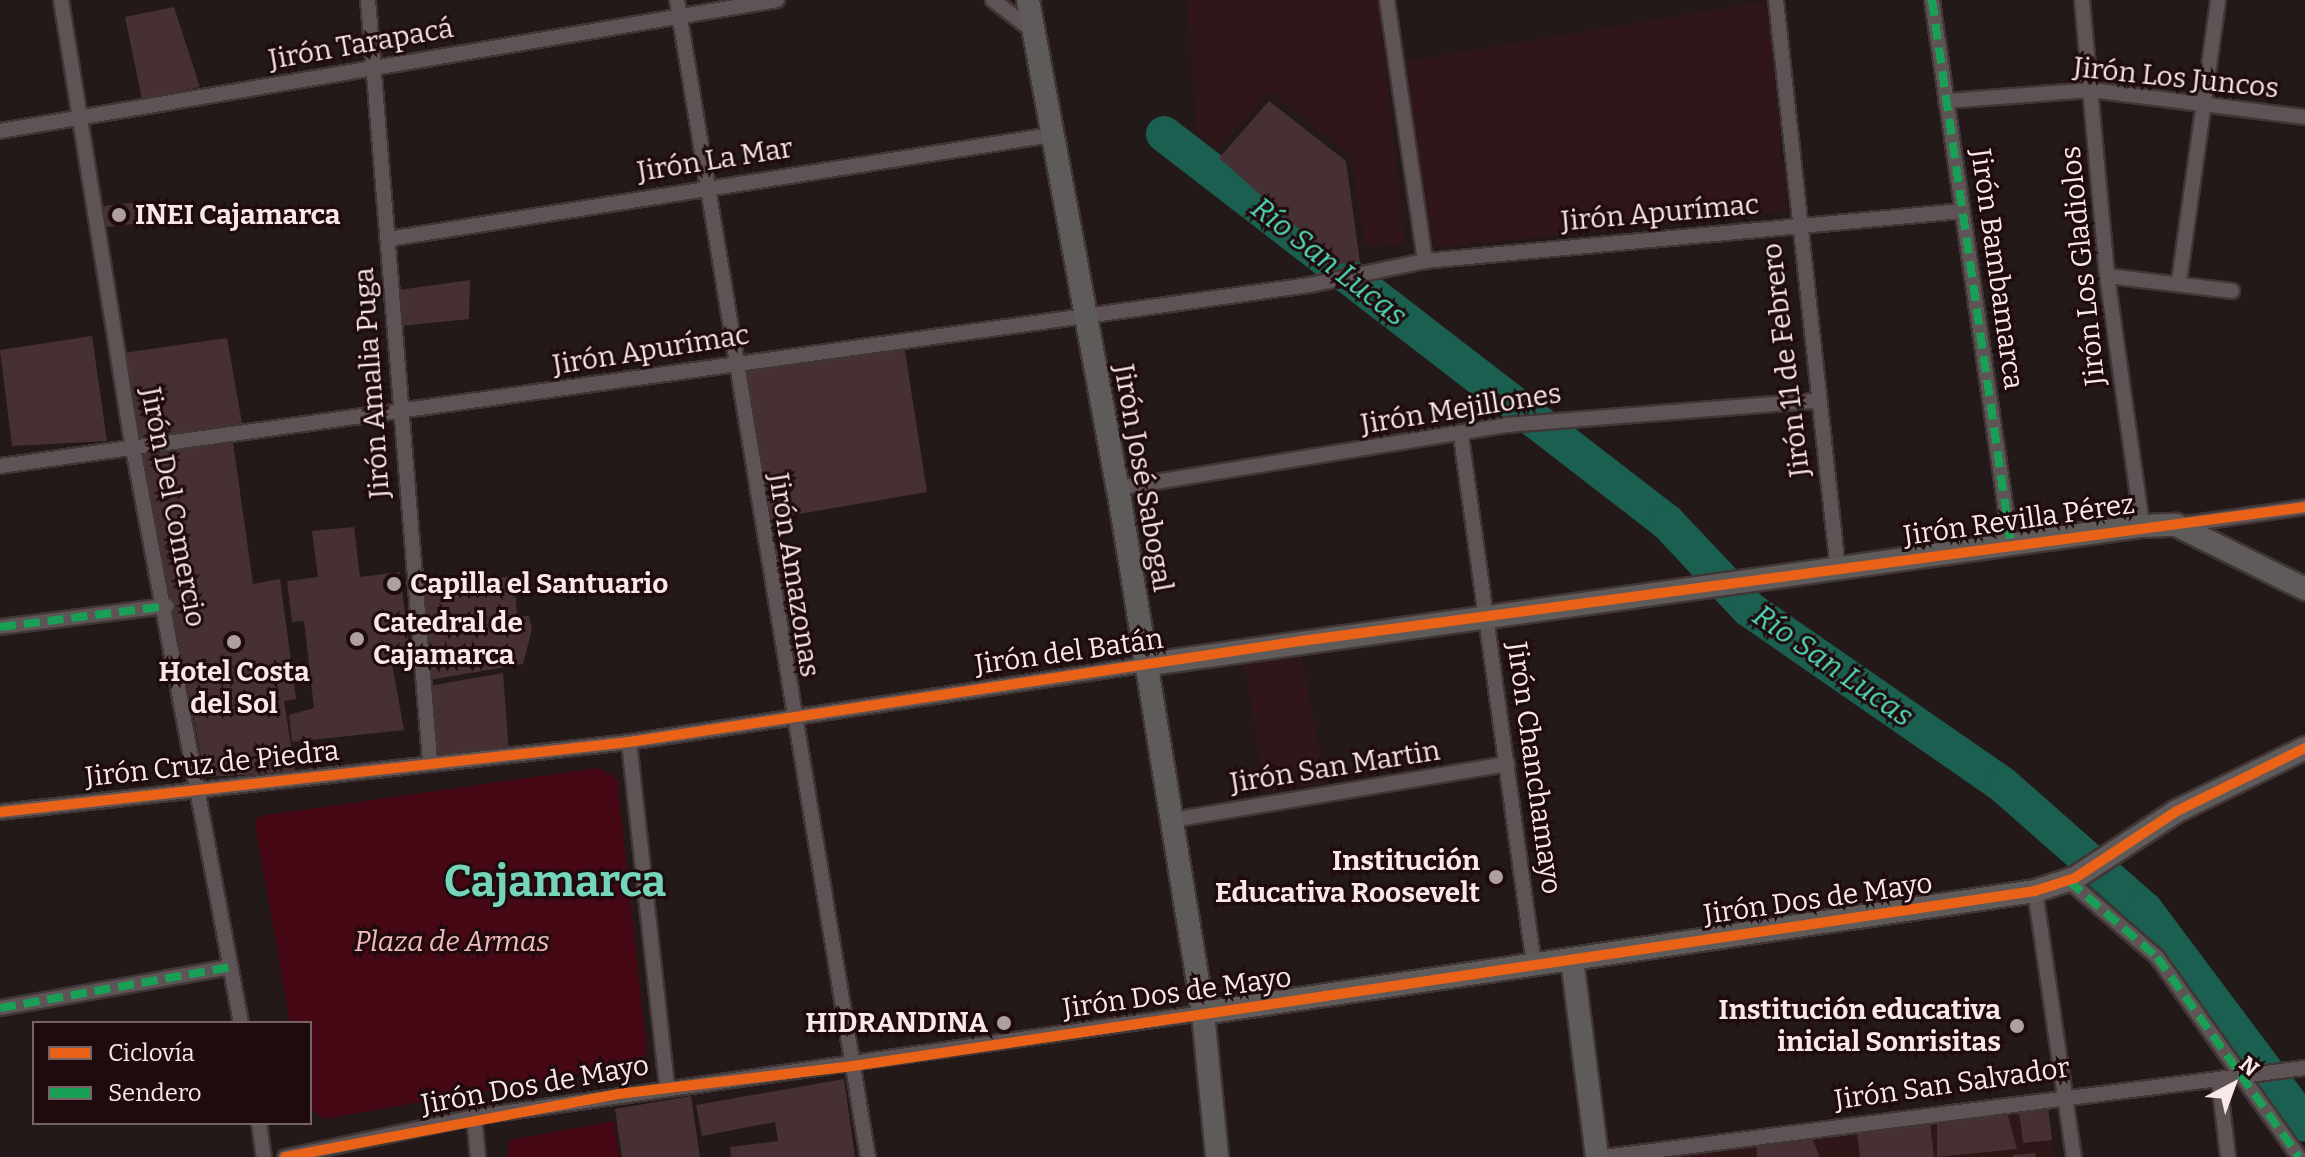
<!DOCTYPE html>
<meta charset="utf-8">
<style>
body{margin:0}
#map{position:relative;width:2305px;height:1157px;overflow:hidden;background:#241919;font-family:Bitter,serif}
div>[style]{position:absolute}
.built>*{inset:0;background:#301619}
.green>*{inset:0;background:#470816}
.river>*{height:36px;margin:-18px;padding:0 18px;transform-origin:18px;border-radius:18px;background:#1b5f50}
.building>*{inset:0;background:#473033}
.roads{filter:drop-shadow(2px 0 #403636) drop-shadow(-2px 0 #403636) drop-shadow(0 2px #403636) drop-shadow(0 -2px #403636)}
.street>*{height:14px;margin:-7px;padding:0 7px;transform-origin:7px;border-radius:7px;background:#5f5455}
.secondary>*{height:22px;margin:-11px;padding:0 11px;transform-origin:11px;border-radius:11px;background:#5e5b5a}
.quiet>*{height:8px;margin-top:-4px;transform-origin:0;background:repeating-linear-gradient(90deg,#1a9f57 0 16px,transparent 0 24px)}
.cycleway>*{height:10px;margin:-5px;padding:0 5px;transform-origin:5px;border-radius:5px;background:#ea6118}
.dots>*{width:22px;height:22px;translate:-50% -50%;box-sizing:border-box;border:4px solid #1f0b0d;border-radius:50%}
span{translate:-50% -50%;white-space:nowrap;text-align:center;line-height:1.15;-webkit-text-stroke:6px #1f0b0d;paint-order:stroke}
.street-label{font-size:28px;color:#f9e8e9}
.poi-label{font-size:28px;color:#f9e8e9;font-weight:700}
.left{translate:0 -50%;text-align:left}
.right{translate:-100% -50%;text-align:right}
.park-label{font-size:28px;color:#f1babc;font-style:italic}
.water-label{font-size:30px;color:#51daba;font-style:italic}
.town-label{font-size:44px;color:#74d5bb;font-weight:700}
.legend{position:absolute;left:32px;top:1021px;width:280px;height:104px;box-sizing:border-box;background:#1f0b0d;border:2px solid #766365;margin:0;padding:10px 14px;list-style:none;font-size:24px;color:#f9e8e9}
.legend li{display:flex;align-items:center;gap:16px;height:40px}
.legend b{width:40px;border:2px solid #766365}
.north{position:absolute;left:2193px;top:1045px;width:80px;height:80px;-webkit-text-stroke:6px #1f0b0d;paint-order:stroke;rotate:41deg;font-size:22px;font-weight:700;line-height:32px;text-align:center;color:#f9e8e9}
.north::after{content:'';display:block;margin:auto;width:28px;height:36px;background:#f9e8e9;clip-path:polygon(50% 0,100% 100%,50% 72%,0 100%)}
</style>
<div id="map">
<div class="built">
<div style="clip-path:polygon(1187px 0,1378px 0,1405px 244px,1366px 247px,1351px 157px,1270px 91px,1217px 150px,1197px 132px)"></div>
<div style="clip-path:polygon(1768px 1px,1786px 210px,1434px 248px,1404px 62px)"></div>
<div style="clip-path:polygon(1300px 647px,1325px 783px,1265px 792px,1244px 657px)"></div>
<div style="clip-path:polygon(2048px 1107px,2054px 1157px,1664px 1157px)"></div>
</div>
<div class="green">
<div style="clip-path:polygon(599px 768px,617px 779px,647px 1052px,639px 1063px,324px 1119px,310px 1109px,310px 1023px,290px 1023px,255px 822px,259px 816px)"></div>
<div style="clip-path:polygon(614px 1121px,619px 1157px,506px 1157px,511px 1140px)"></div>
</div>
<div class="river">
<div style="left:1164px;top:134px;width:635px;rotate:37.65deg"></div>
<div style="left:1667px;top:522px;width:120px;rotate:46.7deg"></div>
<div style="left:1749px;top:609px;width:309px;rotate:34.7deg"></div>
<div style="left:2003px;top:785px;width:189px;rotate:41.4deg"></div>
<div style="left:2145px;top:910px;width:267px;rotate:53.2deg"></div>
</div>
<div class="building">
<div style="clip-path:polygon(174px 7px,200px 87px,142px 99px,125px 17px)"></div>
<div style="clip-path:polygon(1269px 101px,1346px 161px,1360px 262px,1338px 264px,1219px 158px)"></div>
<div style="clip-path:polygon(139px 202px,142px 223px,99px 228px,97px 207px)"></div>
<div style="clip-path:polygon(470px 280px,469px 319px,400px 326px,399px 290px)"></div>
<div style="clip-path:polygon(92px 336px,107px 441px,12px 446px,0 350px)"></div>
<div style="clip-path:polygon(227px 338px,242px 423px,132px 442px,123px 353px)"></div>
<div style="clip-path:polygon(904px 345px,927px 492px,764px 520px,740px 369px)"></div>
<div style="clip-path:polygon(233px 442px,253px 584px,280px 579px,296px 699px,284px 701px,295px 772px,205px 777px,143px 455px)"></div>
<div style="clip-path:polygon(354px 527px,360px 577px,400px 572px,410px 656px,391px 658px,404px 730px,292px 742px,289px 715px,314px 708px,304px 621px,292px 622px,287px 581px,318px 577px,312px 531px)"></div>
<div style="clip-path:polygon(514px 576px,517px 616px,529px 616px,532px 629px,523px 664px,423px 681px,415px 588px)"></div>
<div style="clip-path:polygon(503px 673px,509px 753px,430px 761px,423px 687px)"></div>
<div style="clip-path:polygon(844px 1079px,855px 1157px,731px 1157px,730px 1147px,778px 1141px,775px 1122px,702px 1136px,696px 1105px)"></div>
<div style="clip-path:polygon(691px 1096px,700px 1157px,622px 1157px,615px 1109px)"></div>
<div style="clip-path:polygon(2048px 1107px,2052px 1140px,2023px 1143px,2019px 1111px)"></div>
<div style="clip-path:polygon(2007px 1112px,2017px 1149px,1937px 1157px,1937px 1122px)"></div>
<div style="clip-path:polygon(1930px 1123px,1934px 1157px,1860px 1157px,1857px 1132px)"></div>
<div style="clip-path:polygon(1812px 1138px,1820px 1157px,1757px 1157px,1756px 1145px)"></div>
<div style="clip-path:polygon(2035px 1153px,2036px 1157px,2013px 1157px,2013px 1155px)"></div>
</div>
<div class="roads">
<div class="street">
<div style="left:61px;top:0;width:454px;rotate:80.9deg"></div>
<div style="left:133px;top:448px;width:585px;rotate:79.36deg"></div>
<div style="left:368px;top:0;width:764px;rotate:85.34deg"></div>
<div style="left:677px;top:0;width:1173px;rotate:80.63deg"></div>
<div style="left:993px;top:0;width:49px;rotate:37.6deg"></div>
<div style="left:1387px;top:0;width:264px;rotate:81.7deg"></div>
<div style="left:1776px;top:0;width:573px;rotate:83.79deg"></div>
<div style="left:1932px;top:0;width:551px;rotate:81.75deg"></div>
<div style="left:2082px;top:0;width:277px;rotate:84.8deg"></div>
<div style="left:2107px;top:276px;width:252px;rotate:82deg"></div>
<div style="left:1946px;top:101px;width:145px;rotate:-4.3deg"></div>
<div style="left:2091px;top:90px;width:216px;rotate:7.2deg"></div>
<div style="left:0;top:131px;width:788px;rotate:-9.57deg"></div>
<div style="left:388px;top:239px;width:671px;rotate:-8.91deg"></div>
<div style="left:2107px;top:276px;width:126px;rotate:6.8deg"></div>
<div style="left:2179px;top:282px;width:285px;rotate:-82.1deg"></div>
<div style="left:1461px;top:436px;width:534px;rotate:82.14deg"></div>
<div style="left:0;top:466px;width:1322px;rotate:-7.87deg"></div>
<div style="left:1310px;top:285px;width:117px;rotate:-11.8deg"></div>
<div style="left:1425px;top:261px;width:539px;rotate:-5.32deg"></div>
<div style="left:1118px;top:488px;width:394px;rotate:-9.2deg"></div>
<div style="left:1507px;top:425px;width:309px;rotate:-4.5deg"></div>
<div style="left:2179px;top:525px;width:127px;rotate:-8.1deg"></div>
<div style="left:0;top:627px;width:168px;rotate:-7.2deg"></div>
<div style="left:629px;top:742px;width:348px;rotate:83.7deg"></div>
<div style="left:0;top:812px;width:633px;rotate:-6.35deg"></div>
<div style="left:629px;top:742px;width:520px;rotate:-8.52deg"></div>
<div style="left:1172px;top:820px;width:340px;rotate:-9.5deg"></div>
<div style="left:2069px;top:881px;width:116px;rotate:40.8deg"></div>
<div style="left:2157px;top:957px;width:245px;rotate:54.6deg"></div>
<div style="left:2035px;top:891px;width:269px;rotate:81.7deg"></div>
<div style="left:0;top:1008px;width:234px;rotate:-10.1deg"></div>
<div style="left:2219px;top:1080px;width:78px;rotate:83.3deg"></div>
<div style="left:474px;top:1117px;width:40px;rotate:84.3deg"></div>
<div style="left:259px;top:1123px;width:34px;rotate:82deg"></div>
<div style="left:285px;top:1157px;width:193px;rotate:-11.9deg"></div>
<div style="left:474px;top:1117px;width:736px;rotate:-8.12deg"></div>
<div style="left:1605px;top:1157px;width:706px;rotate:-7.25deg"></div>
</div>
<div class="secondary">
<div style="left:1028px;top:0;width:496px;rotate:79.6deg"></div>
<div style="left:1118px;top:488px;width:532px;rotate:80.8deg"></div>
<div style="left:1203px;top:1013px;width:145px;rotate:84.4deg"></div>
<div style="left:1143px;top:665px;width:1009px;rotate:-7.92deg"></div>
<div style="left:2142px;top:526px;width:34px;rotate:-2deg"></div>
<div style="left:2176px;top:525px;width:144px;rotate:26.4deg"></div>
<div style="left:1572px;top:959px;width:200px;rotate:82.8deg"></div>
<div style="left:1203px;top:1013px;width:841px;rotate:-8.34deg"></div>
<div style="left:2035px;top:891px;width:42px;rotate:-18deg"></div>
<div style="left:2075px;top:878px;width:122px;rotate:-33.3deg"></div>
<div style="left:2177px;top:811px;width:143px;rotate:-26.2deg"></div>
</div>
</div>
<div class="quiet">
<div style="left:1932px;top:0;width:551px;rotate:81.75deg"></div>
<div style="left:0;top:627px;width:168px;rotate:-7.2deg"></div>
<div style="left:2069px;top:881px;width:116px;rotate:40.8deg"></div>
<div style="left:2157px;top:957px;width:245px;rotate:54.6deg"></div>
<div style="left:0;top:1008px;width:234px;rotate:-10.1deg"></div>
</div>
<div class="cycleway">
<div style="left:0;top:812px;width:633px;rotate:-6.35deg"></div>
<div style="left:629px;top:742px;width:680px;rotate:-8.55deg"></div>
<div style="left:1301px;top:641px;width:1013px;rotate:-7.6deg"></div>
<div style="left:285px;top:1157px;width:339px;rotate:-10.7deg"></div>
<div style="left:618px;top:1094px;width:237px;rotate:-6.8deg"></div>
<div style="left:853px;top:1066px;width:1195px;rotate:-8.42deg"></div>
<div style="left:2035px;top:891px;width:42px;rotate:-18deg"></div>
<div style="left:2075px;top:878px;width:122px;rotate:-33.3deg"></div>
<div style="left:2177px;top:811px;width:143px;rotate:-26.2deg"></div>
</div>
<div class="dots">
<div style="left:119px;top:215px;background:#aea0a0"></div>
<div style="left:394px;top:584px;background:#aea0a0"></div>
<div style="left:357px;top:639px;background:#aea0a0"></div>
<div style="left:234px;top:642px;background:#aea0a0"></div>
<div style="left:1496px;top:877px;background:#aea0a0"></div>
<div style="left:1004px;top:1023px;background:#aea0a0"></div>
<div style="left:2017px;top:1026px;background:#aea0a0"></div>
</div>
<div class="street-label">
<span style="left:361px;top:44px;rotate:-10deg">Jirón Tarapacá</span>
<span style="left:2176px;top:78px;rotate:6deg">Jirón Los Juncos</span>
<span style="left:715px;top:160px;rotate:-9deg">Jirón La Mar</span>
<span style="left:1660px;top:213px;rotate:-5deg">Jirón Apurímac</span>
<span style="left:2083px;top:266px;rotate:-96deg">Jirón Los Gladiolos</span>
<span style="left:1997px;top:269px;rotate:82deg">Jirón Bambamarca</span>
<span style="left:651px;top:350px;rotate:-9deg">Jirón Apurímac</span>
<span style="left:1786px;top:360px;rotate:-97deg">Jirón 11 de Febrero</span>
<span style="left:372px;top:383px;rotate:-94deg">Jirón Amalia Puga</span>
<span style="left:1461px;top:409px;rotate:-9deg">Jirón Mejillones</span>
<span style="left:1143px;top:478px;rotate:80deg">Jirón José Sabogal</span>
<span style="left:173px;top:507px;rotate:79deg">Jirón Del Comercio</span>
<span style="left:2019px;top:520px;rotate:-8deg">Jirón Revilla Pérez</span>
<span style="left:794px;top:575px;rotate:81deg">Jirón Amazonas</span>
<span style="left:1069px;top:652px;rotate:-8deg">Jirón del Batán</span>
<span style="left:212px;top:764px;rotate:-6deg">Jirón Cruz de Piedra</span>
<span style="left:1335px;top:767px;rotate:-9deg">Jirón San Martin</span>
<span style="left:1534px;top:768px;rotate:82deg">Jirón Chanchamayo</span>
<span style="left:1818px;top:899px;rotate:-8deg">Jirón Dos de Mayo</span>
<span style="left:1177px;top:993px;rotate:-8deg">Jirón Dos de Mayo</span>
<span style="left:1952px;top:1084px;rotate:-8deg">Jirón San Salvador</span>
<span style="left:535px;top:1085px;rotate:-10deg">Jirón Dos de Mayo</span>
</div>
<div class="poi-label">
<span class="left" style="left:135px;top:215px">INEI Cajamarca</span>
<span class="left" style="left:410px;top:584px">Capilla el Santuario</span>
<span class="left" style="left:373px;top:639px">Catedral de<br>Cajamarca</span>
<span style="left:234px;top:688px">Hotel Costa<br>del Sol</span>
<span class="right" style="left:1480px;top:877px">Institución<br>Educativa Roosevelt</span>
<span class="right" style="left:2001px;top:1026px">Institución educativa<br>inicial Sonrisitas</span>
<span class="right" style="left:988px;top:1023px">HIDRANDINA</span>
</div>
<div class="park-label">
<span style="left:452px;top:942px">Plaza de Armas</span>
</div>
<div class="water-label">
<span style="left:1329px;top:262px;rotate:38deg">Río San Lucas</span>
<span style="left:1833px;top:666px;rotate:35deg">Río San Lucas</span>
</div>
<div class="town-label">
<span style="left:555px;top:882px">Cajamarca</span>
</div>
<ul class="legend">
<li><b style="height:10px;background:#ea6118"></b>Ciclovía</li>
<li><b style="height:10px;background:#1a9f57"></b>Sendero</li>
</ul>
<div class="north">N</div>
</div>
